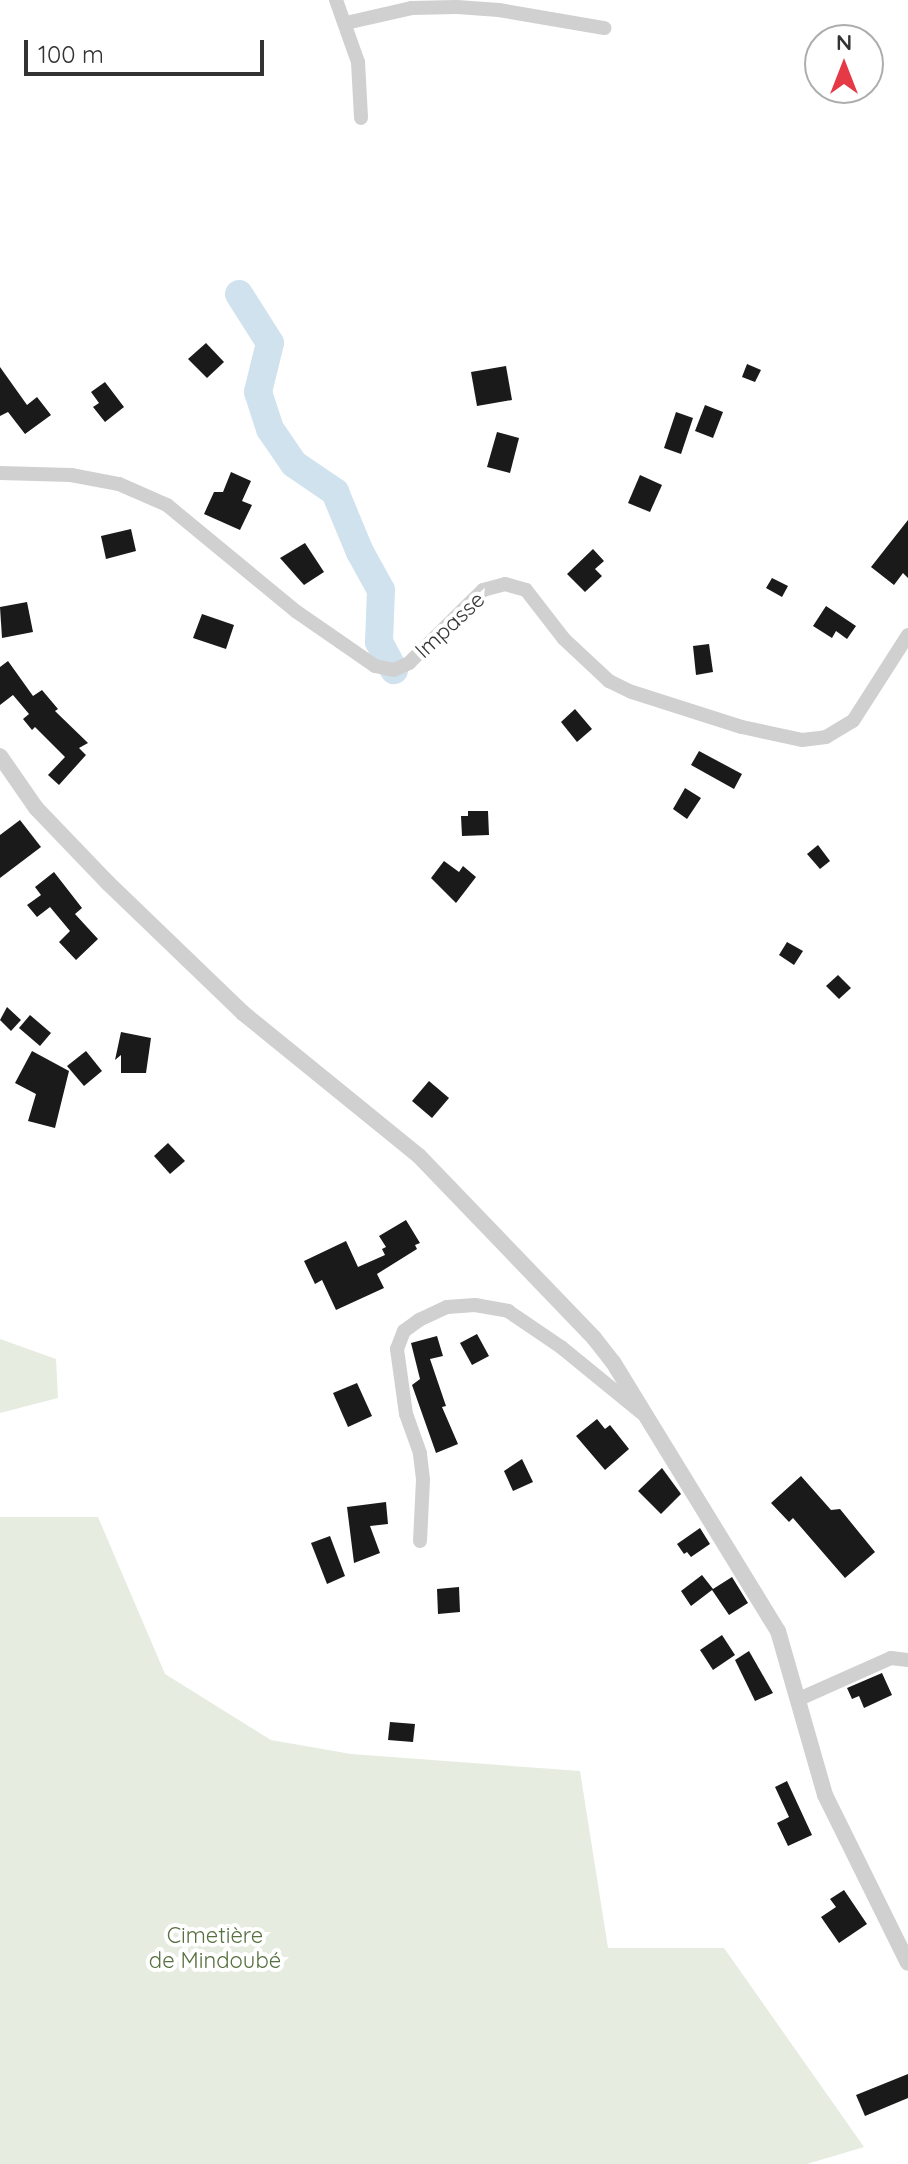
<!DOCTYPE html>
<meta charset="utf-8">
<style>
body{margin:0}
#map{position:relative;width:908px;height:2164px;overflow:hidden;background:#fff;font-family:Quicksand,sans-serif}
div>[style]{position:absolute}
.green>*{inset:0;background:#e6ecdf}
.river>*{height:28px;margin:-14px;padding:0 14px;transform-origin:14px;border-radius:14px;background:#cfe2ee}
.building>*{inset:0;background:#1a1a1a}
.minor>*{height:14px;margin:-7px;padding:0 7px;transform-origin:7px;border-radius:7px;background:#d0d0d0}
.tertiary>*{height:16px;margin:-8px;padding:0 8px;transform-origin:8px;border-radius:8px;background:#d0d0d0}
span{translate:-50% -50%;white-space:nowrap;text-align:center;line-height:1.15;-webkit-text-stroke:8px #fff;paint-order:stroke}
.street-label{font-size:22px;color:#333}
.park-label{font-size:22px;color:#56703f}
.north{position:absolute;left:804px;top:24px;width:80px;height:80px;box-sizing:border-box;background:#fff;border:2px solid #adadad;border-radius:50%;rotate:0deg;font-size:22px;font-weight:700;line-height:32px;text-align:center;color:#333}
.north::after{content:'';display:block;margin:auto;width:28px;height:36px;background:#e63946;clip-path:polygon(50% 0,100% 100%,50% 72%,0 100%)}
.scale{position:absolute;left:24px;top:40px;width:240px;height:36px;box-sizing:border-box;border:4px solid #333;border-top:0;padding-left:10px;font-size:24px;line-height:28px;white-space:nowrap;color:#333;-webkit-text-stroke:6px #fff;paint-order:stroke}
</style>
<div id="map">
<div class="green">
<div style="clip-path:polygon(0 1339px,56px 1359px,58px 1398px,0 1413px)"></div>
<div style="clip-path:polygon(0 1517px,98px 1517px,165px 1674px,271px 1740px,351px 1754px,580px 1771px,608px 1948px,724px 1948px,864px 2147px,807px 2164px,0 2164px)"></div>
</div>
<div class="river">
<div style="left:239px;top:294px;width:58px;rotate:57.7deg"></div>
<div style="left:270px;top:343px;width:50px;rotate:103.8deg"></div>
<div style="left:258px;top:392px;width:39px;rotate:72deg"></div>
<div style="left:270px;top:429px;width:42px;rotate:55.6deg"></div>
<div style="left:294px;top:464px;width:50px;rotate:34.3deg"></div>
<div style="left:335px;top:492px;width:65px;rotate:67.4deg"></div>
<div style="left:360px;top:552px;width:43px;rotate:61.1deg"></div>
<div style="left:381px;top:590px;width:52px;rotate:92.2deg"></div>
<div style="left:379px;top:642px;width:32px;rotate:62deg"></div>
</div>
<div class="building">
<div style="clip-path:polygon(206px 343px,224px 362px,207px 378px,188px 359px)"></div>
<div style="clip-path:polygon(747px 364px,761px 370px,755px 382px,742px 377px)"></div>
<div style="clip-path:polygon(506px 366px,512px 400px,477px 406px,471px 372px)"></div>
<div style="clip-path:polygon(0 367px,27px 405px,37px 397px,51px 415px,25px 434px,8px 412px,0 416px)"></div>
<div style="clip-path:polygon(105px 382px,124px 407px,105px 422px,93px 407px,99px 403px,91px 392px)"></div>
<div style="clip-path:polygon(705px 405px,723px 412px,713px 438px,695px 431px)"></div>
<div style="clip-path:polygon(676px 412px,693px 418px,681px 454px,664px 448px)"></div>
<div style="clip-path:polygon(497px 432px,519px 438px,510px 473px,487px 467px)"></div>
<div style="clip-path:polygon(231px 472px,251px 481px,242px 501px,252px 505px,240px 530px,204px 514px,214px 492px,223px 492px)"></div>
<div style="clip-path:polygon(640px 475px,662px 485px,650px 512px,628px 503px)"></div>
<div style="clip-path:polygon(908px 520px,908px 578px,903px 573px,894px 585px,871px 567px)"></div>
<div style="clip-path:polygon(131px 529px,136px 551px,106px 559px,101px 536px)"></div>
<div style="clip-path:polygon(305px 543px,324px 572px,304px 585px,280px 558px)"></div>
<div style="clip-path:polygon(593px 549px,604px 561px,595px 569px,602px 576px,585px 592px,567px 574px)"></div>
<div style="clip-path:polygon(772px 578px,788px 586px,782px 597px,766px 588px)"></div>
<div style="clip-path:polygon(27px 602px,33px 632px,2px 638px,0 607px)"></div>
<div style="clip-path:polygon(826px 606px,856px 626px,847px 639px,836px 631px,832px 638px,813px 626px)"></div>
<div style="clip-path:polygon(202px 614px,234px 625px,226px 649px,193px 638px)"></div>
<div style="clip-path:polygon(709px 644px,713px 672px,696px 675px,693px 646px)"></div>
<div style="clip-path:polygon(8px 661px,33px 696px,42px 690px,58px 709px,55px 711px,88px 743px,79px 748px,86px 755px,59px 785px,48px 775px,65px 757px,35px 727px,32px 730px,23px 719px,29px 714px,13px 695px,0 705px,0 667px)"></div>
<div style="clip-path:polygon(575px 709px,592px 729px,577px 742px,561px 722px)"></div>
<div style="clip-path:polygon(699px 751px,742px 774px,734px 789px,691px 765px)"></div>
<div style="clip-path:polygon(685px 788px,701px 798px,687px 819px,673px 809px)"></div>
<div style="clip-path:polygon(468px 811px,488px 811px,489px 835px,462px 836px,461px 816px,468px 816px)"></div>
<div style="clip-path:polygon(20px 820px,41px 847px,0 878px,0 835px)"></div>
<div style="clip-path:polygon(818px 845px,830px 861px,820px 869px,807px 854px)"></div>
<div style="clip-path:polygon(444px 861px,459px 872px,463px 866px,476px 877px,456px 903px,431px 878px)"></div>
<div style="clip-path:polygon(54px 872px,82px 908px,75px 914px,98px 939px,76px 960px,59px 942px,70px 931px,50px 907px,37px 917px,27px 905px,41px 895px,35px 887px)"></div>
<div style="clip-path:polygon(787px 942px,803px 951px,794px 965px,779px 955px)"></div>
<div style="clip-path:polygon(838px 975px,851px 988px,839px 999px,826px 986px)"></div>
<div style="clip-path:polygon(7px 1007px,21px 1020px,11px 1031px,0 1020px)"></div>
<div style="clip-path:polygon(30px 1015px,51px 1033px,40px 1046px,19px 1028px)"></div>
<div style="clip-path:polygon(121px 1032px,151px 1038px,146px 1073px,121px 1073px,121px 1055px,115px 1060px)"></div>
<div style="clip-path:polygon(32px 1051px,69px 1071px,55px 1128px,28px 1121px,36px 1094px,15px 1083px)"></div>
<div style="clip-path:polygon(86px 1051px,102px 1071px,84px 1086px,67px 1066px)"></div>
<div style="clip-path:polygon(429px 1081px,449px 1098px,432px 1118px,412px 1101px)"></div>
<div style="clip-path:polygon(168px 1143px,185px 1161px,170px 1174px,154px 1156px)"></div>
<div style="clip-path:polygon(406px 1220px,420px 1243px,415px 1245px,417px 1249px,377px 1274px,384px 1288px,336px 1310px,322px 1280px,315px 1284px,304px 1261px,346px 1241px,358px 1267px,385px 1255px,382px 1249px,386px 1247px,379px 1236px)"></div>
<div style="clip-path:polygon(477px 1334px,489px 1356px,472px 1365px,460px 1343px)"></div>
<div style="clip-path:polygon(437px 1336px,443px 1356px,430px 1359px,446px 1406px,442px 1407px,458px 1444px,436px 1453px,412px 1385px,420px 1379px,411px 1343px)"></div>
<div style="clip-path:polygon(357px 1383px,372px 1416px,348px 1427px,333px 1393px)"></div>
<div style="clip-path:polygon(597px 1419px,605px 1429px,610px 1425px,629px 1449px,605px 1470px,576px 1436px)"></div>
<div style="clip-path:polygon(522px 1459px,533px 1482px,513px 1491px,504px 1471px)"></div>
<div style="clip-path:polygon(662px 1468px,681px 1494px,661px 1514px,638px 1491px)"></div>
<div style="clip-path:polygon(801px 1476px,831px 1510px,840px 1509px,875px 1552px,845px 1578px,793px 1518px,789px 1522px,771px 1503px)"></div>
<div style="clip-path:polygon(386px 1502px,388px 1524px,370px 1526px,380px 1553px,354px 1563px,347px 1507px)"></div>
<div style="clip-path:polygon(700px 1528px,710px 1544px,691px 1557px,687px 1552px,684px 1554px,677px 1544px)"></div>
<div style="clip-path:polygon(330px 1536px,345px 1576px,327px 1584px,311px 1543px)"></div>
<div style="clip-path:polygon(702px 1575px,713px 1589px,732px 1577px,748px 1603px,729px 1615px,712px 1590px,691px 1606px,681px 1591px)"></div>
<div style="clip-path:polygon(459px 1587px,460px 1612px,438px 1614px,437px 1589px)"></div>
<div style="clip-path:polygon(722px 1635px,735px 1655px,713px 1670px,700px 1650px)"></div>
<div style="clip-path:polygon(749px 1651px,773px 1693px,755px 1701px,735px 1660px)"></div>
<div style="clip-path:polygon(882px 1673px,892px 1695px,864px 1708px,859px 1696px,852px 1699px,847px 1688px)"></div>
<div style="clip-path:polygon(390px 1722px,415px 1724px,413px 1742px,388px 1740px)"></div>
<div style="clip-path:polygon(787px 1781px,812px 1835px,788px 1846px,777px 1823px,789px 1817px,775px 1787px)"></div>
<div style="clip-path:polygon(844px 1890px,867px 1924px,839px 1943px,821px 1917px,836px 1907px,830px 1899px)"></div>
<div style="clip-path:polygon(908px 2074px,908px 2098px,865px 2116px,856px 2095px)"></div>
</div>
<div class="minor">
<div style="left:336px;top:0;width:66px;rotate:70.5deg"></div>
<div style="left:358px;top:62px;width:56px;rotate:86.9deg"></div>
<div style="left:346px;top:23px;width:68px;rotate:-12.8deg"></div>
<div style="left:412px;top:8px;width:45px;rotate:-1.3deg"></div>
<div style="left:457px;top:7px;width:42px;rotate:4.1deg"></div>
<div style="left:499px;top:10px;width:107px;rotate:9.7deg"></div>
<div style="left:0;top:473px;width:71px;rotate:1.6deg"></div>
<div style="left:71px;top:475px;width:49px;rotate:10.6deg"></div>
<div style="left:119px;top:484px;width:52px;rotate:23.6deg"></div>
<div style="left:167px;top:505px;width:168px;rotate:39.5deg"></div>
<div style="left:297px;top:612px;width:95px;rotate:34.7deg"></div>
<div style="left:375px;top:666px;width:19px;rotate:12deg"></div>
<div style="left:394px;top:670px;width:17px;rotate:-25deg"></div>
<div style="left:409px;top:663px;width:104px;rotate:-44.6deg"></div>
<div style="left:483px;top:590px;width:23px;rotate:-15deg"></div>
<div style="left:505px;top:584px;width:22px;rotate:16deg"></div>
<div style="left:526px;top:590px;width:62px;rotate:52.2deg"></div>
<div style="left:564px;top:639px;width:62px;rotate:43deg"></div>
<div style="left:609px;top:681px;width:25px;rotate:26deg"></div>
<div style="left:632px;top:692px;width:115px;rotate:17.7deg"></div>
<div style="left:742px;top:727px;width:61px;rotate:12.2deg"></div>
<div style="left:802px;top:740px;width:24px;rotate:-7deg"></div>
<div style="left:826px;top:737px;width:31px;rotate:-31deg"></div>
<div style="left:853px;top:721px;width:102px;rotate:-57.4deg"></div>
<div style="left:420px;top:1541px;width:62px;rotate:-87.2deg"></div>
<div style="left:423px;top:1479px;width:26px;rotate:-97deg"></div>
<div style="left:420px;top:1453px;width:41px;rotate:-109.7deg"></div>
<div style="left:406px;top:1414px;width:66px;rotate:-97.9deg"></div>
<div style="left:397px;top:1349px;width:19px;rotate:-69deg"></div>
<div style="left:404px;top:1331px;width:19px;rotate:-36deg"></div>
<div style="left:419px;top:1320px;width:31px;rotate:-25deg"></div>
<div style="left:447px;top:1307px;width:28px;rotate:-4deg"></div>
<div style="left:475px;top:1305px;width:34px;rotate:10deg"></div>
<div style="left:508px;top:1311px;width:64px;rotate:34.2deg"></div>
<div style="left:561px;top:1347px;width:104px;rotate:39.2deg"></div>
<div style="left:799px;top:1699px;width:101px;rotate:-24deg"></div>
<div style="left:891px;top:1658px;width:17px;rotate:7deg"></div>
</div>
<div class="tertiary">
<div style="left:0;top:756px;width:63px;rotate:55.3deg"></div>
<div style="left:36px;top:808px;width:104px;rotate:46.2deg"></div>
<div style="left:108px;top:883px;width:187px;rotate:43.9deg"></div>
<div style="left:243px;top:1013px;width:227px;rotate:39.1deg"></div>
<div style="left:419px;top:1156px;width:252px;rotate:46.1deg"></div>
<div style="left:594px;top:1338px;width:31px;rotate:52deg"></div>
<div style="left:613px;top:1362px;width:316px;rotate:58.5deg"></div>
<div style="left:778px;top:1631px;width:171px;rotate:74deg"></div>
<div style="left:825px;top:1795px;width:187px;rotate:63.7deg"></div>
</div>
<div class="street-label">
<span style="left:450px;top:625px;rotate:-43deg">Impasse</span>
</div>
<div class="park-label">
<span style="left:215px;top:1948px">Cimetière<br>de Mindoubé</span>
</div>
<div class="north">N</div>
<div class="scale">100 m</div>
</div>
